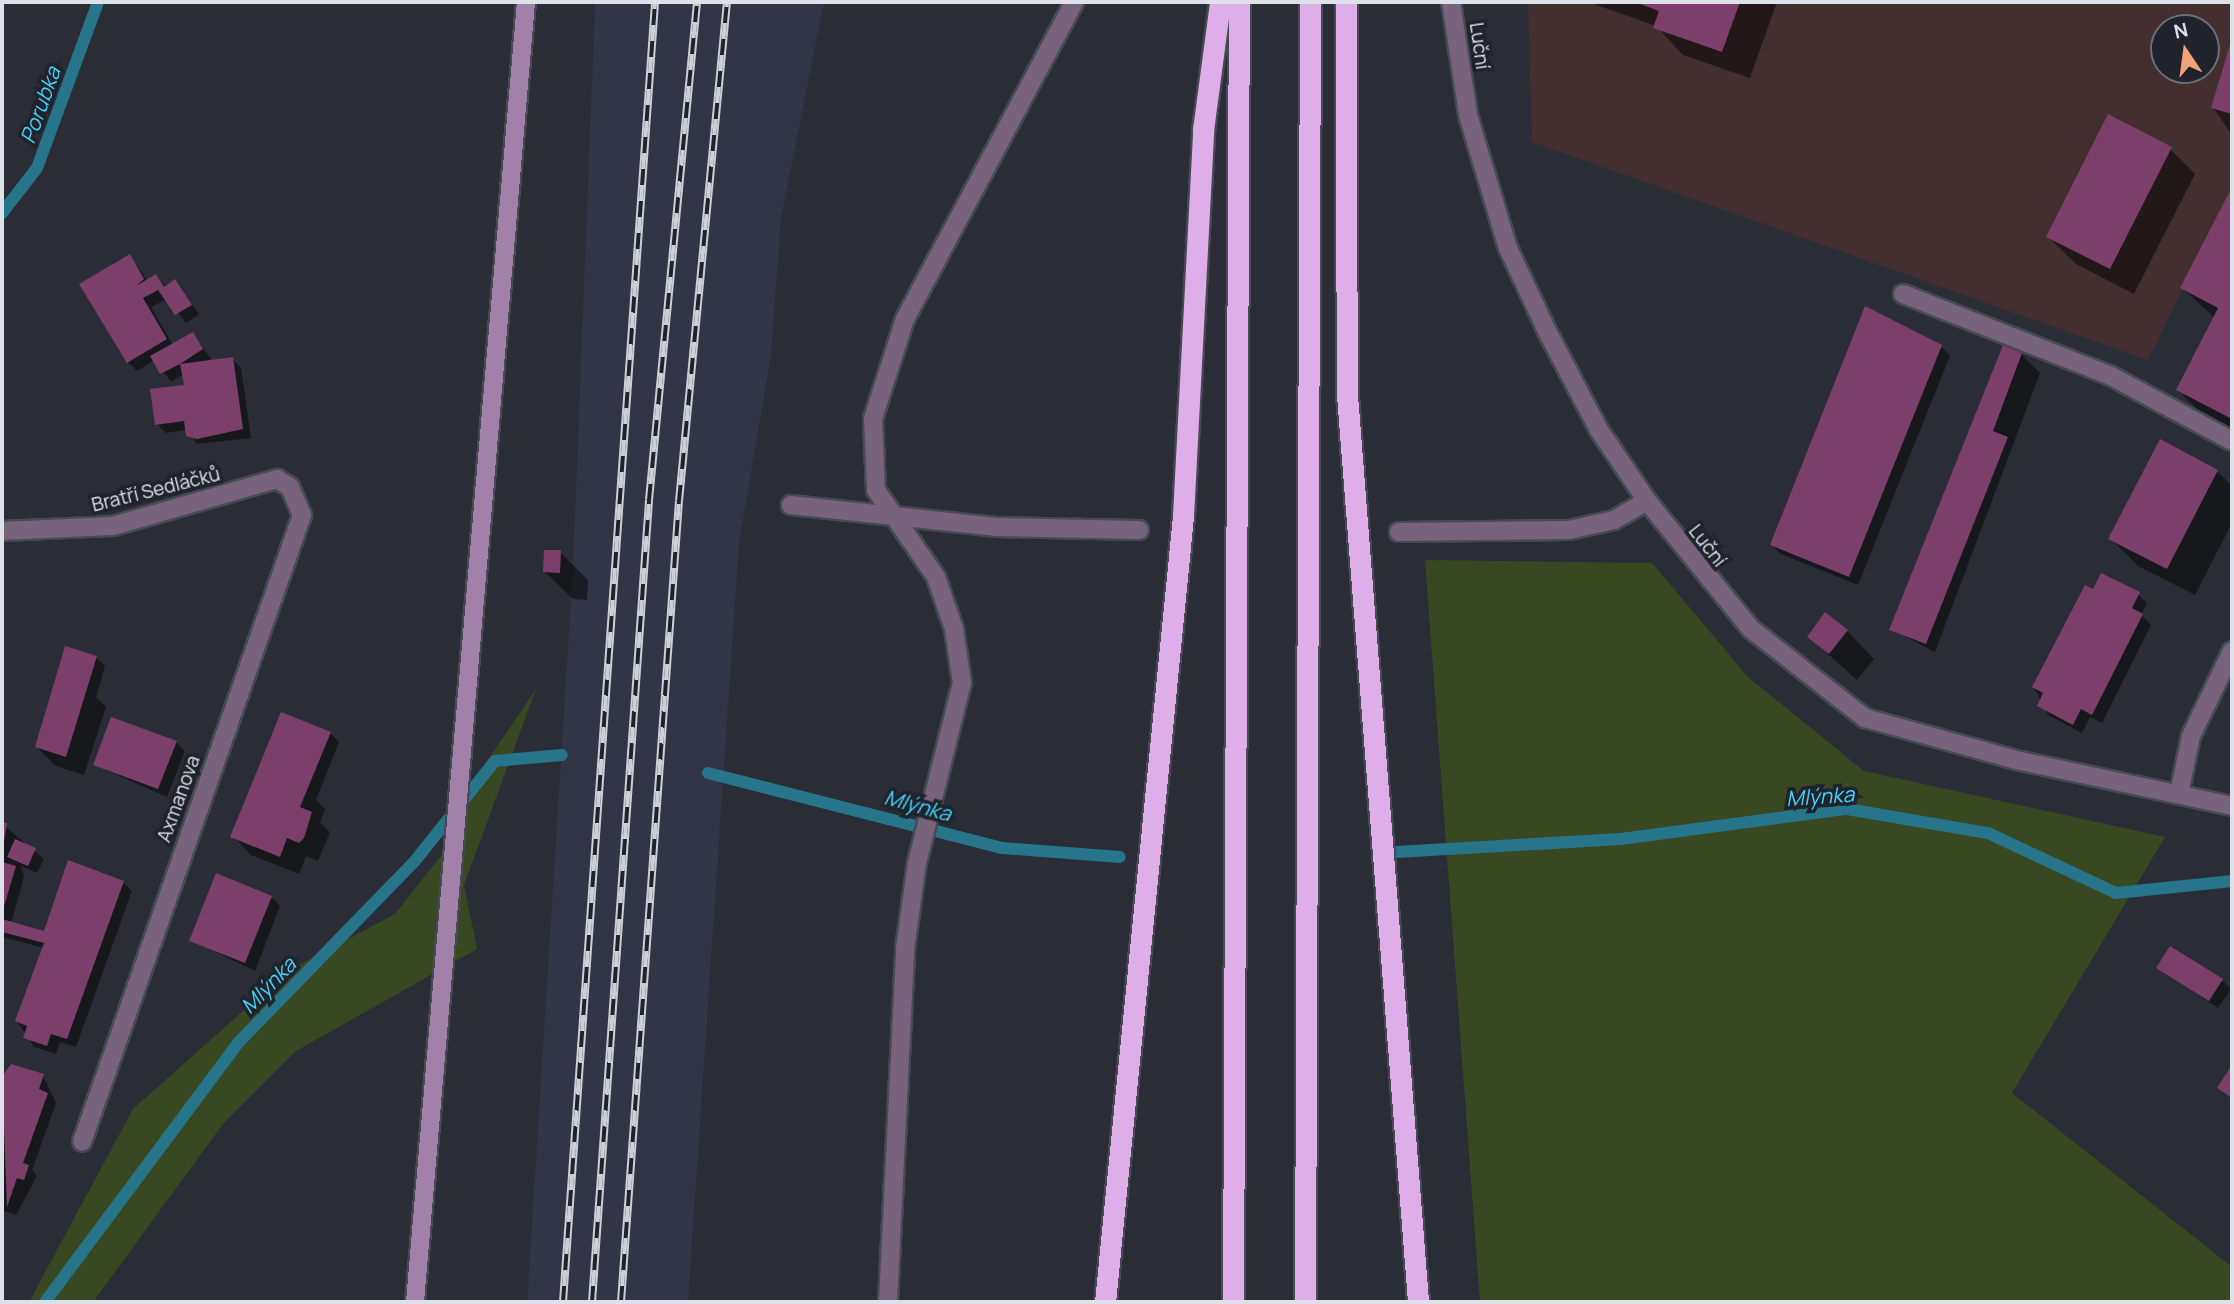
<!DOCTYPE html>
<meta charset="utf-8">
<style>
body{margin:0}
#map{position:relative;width:2234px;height:1304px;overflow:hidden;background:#2a2d36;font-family:Manrope,sans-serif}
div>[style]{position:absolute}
.industrial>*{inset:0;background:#432e30}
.built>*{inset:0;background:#313545}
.green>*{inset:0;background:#384821}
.shadow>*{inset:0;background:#0007}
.stream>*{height:12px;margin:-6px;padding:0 6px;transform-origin:6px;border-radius:6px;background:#26758b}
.building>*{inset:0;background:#7c3f69}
.roads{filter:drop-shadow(2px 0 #474a52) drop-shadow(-2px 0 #474a52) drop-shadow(0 2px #474a52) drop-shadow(0 -2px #474a52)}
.lane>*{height:18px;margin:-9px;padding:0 9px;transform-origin:9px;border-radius:9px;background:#78637c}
.street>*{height:18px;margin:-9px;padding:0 9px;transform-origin:9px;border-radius:9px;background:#78637c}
.secondary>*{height:18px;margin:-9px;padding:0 9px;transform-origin:9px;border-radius:9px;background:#a281a9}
.highway>*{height:21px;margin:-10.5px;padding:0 10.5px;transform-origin:10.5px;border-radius:10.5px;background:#e0adeb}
.rail>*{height:8px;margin-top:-4px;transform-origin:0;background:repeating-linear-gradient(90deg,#20232c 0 16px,#cdcfd6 0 32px);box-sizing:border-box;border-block:2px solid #cdcfd6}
span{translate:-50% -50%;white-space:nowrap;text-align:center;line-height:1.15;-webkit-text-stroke:7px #20232c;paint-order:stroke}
.street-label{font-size:19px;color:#dfe1e8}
.water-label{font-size:21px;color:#41d4fc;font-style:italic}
.frame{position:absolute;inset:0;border:4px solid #dfe1e8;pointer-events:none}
.north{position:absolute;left:2150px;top:14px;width:70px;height:70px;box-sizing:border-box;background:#20232c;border:2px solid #6c6f77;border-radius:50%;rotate:347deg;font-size:19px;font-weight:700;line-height:28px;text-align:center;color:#dfe1e8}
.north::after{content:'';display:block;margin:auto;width:24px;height:32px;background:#f1a17c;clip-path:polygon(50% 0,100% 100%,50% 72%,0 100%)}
</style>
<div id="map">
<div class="industrial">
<div style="clip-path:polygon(evenodd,1528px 2px,2232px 2px,2232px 187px,2148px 360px,1532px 142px,1528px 2px,2164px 28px,2206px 28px,2206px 70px,2164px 70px,2164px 28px)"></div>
</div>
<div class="built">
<div style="clip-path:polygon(595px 2px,824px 2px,781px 218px,771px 355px,739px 543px,688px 1302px,527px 1302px,573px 568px)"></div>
</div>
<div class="green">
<div style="clip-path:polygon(1425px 560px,1652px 563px,1748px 677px,1864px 771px,2165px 837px,2012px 1093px,2232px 1267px,2232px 1302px,1480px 1302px)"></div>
<div style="clip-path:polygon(536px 689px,464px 885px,477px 949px,296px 1051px,223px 1124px,93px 1302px,29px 1302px,133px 1109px,288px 971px,395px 914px,459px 833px,477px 776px)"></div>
</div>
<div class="shadow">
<div style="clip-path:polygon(1588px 2px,1777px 2px,1750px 78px,1683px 55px,1656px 26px)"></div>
<div style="clip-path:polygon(2232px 41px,2232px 135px,2213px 107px)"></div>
<div style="clip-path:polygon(2168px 147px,2195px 174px,2134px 294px,2076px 264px,2048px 237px)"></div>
<div style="clip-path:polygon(2232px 191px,2232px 431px,2205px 417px,2178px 390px,2215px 318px,2182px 288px)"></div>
<div style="clip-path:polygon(130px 256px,148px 281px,156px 276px,166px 287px,175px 282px,199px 314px,186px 323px,167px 299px,151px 307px,173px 345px,193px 334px,211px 359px,205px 362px,232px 359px,241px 368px,251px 438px,197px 444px,187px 430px,166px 433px,157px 424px,186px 386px,184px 374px,171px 382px,155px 360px,137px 371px,128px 362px)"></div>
<div style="clip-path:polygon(1941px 346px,1950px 356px,1858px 585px,1781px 554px,1772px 545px)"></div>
<div style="clip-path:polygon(2021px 354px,2040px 373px,1935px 652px,1891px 629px)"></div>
<div style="clip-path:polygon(2217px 471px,2232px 486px,2232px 523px,2195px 595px,2138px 566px,2110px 538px)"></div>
<div style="clip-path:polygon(560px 552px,588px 580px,587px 600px,573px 599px,545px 572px)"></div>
<div style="clip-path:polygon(2094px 592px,2138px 594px,2147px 603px,2141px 615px,2151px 625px,2102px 723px,2090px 717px,2082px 733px,2048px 715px,2034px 687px)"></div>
<div style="clip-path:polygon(1847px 631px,1874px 659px,1857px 680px,1809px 637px)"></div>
<div style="clip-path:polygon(96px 657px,105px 666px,96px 697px,106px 707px,84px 775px,56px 766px,37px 747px)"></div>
<div style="clip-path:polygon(330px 733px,339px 742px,316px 800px,325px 809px,320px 823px,330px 832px,318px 861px,306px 856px,299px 874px,251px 855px,233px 836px)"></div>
<div style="clip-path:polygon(176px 742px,185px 751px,167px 797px,95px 765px)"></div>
<div style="clip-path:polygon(2px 824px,44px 859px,37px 873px,21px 866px,24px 877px,11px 923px,45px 933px,123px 882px,132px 891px,76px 1047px,60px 1042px,56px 1054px,34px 1047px,17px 1021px,44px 948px,2px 937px)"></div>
<div style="clip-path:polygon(271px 897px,280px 906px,255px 971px,191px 940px)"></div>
<div style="clip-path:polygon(2159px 968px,2222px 980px,2231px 989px,2218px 1008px)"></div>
<div style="clip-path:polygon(43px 1076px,56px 1103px,32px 1170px,37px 1176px,16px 1215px,2px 1210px,2px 1078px)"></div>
</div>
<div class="stream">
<div style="left:2px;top:213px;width:57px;rotate:-52.1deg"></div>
<div style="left:37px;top:168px;width:177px;rotate:-69.8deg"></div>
<div style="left:708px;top:773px;width:303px;rotate:14.3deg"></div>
<div style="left:1002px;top:848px;width:118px;rotate:4.4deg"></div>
<div style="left:1396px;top:852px;width:225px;rotate:-3.3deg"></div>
<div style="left:1621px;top:839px;width:228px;rotate:-7.6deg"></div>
<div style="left:1847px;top:809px;width:143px;rotate:9.7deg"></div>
<div style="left:1988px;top:833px;width:141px;rotate:25.1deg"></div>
<div style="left:2116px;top:893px;width:117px;rotate:-5.9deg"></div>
<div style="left:45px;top:1302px;width:322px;rotate:-53.3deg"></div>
<div style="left:237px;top:1044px;width:254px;rotate:-45.8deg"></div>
<div style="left:414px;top:862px;width:129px;rotate:-51.3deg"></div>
<div style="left:495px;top:761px;width:67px;rotate:-5.1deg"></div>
</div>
<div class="building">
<div style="clip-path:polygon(1635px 2px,1740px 2px,1722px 52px,1653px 28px,1659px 11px)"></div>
<div style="clip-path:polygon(2232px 38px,2232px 114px,2211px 108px)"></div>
<div style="clip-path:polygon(2108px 114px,2172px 147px,2110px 269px,2046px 237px)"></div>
<div style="clip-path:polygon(2232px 187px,2232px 419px,2176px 390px,2218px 308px,2180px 288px)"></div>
<div style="clip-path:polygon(130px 254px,144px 279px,136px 286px,156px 274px,164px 287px,175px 279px,192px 305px,175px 315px,158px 290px,143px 298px,167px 339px,127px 363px,79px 284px)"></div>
<div style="clip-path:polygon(1865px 306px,1942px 345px,1849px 577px,1770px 545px)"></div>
<div style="clip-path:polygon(193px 332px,203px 349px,180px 364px,233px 357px,243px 429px,197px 439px,186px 436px,184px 421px,155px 425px,150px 389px,184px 385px,180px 364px,160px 374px,150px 356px)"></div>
<div style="clip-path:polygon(2003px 345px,2022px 353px,1993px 431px,2008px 437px,1926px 644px,1889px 630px)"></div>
<div style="clip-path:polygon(2160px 439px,2218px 470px,2167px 569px,2108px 539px)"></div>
<div style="clip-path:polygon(544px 550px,561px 550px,560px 573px,543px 572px)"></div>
<div style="clip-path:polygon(2101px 573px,2140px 592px,2132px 608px,2143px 614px,2092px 715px,2081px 709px,2073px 725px,2037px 706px,2043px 693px,2032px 687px,2085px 585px,2093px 589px)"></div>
<div style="clip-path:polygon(1825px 612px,1848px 630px,1829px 654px,1807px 637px)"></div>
<div style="clip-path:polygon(65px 646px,97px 656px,66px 757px,35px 747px)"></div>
<div style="clip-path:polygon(281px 712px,331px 732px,300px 807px,312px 812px,304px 838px,299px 843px,287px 838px,280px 857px,230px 837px)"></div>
<div style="clip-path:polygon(111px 717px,177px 741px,158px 789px,93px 765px)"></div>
<div style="clip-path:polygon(2px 823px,7px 823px,3px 849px,2px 849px)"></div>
<div style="clip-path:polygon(15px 839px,36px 848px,28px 866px,7px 857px)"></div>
<div style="clip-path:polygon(68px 860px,124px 881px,67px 1039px,51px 1034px,47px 1046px,23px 1038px,27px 1026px,15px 1021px,44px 943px,2px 932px,2px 919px,44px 931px)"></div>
<div style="clip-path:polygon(2px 862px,16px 866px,2px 913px)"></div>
<div style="clip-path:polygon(216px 873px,272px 896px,245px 963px,189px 941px)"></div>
<div style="clip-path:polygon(2170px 946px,2223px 979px,2209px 1001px,2156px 968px)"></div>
<div style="clip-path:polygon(11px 1064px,44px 1074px,39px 1089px,48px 1093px,23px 1163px,29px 1165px,24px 1180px,17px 1178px,7px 1207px,2px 1077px)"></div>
<div style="clip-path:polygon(2232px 1065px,2232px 1098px,2217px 1088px)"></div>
</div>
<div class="roads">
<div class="lane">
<div style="left:791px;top:505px;width:206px;rotate:6.1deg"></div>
<div style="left:996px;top:527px;width:143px;rotate:1.2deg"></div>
<div style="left:1399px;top:532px;width:170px;rotate:-0.7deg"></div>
<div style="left:1569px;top:530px;width:46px;rotate:-12.5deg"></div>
<div style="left:1614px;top:520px;width:38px;rotate:-30deg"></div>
<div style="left:888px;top:1302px;width:353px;rotate:-87.2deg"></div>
<div style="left:905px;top:949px;width:87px;rotate:-82.1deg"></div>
<div style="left:917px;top:863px;width:186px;rotate:-76deg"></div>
<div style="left:962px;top:683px;width:55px;rotate:-98.4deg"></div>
<div style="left:954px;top:629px;width:55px;rotate:-109.1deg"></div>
<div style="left:936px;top:577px;width:106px;rotate:-124.6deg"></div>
<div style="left:876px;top:490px;width:71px;rotate:-92.4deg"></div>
<div style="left:873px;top:419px;width:105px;rotate:-72.3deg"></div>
<div style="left:905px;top:319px;width:359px;rotate:-61.9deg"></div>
</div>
<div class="street">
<div style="left:1451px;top:2px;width:114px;rotate:81.4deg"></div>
<div style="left:1468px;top:115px;width:139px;rotate:73.3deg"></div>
<div style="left:1508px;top:248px;width:92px;rotate:64.8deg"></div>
<div style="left:1547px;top:331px;width:112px;rotate:62.3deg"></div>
<div style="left:1599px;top:430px;width:86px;rotate:55.9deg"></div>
<div style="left:1647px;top:501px;width:165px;rotate:50.9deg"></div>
<div style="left:1751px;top:629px;width:145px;rotate:38deg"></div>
<div style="left:1865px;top:718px;width:157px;rotate:15.5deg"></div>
<div style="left:2016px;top:760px;width:221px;rotate:12deg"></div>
<div style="left:1903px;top:294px;width:224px;rotate:21.5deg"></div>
<div style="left:2111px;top:376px;width:137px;rotate:28.2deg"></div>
<div style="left:2px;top:531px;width:111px;rotate:-2.6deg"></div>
<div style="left:113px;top:526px;width:171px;rotate:-16deg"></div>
<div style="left:277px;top:479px;width:15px;rotate:32deg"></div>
<div style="left:290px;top:487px;width:30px;rotate:67deg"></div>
<div style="left:302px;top:515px;width:664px;rotate:109.33deg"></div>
<div style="left:2179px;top:794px;width:59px;rotate:-78.3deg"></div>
<div style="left:2191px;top:736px;width:94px;rotate:-64.2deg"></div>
</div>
<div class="secondary">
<div style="left:415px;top:1302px;width:1305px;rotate:-85.12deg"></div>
</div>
<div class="highway">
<div style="left:1346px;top:2px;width:393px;rotate:89.9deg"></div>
<div style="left:1347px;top:395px;width:910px;rotate:85.52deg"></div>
<div style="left:1105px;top:1302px;width:790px;rotate:-84.33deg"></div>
<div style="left:1183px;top:516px;width:387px;rotate:-87deg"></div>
<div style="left:1203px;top:130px;width:129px;rotate:-82.4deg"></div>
<div style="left:1233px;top:1302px;width:1300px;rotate:-89.74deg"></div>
<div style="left:1305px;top:1302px;width:1300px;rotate:-89.78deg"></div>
</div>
</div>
<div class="rail">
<div style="left:563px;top:1302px;width:1303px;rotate:-85.95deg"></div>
<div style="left:592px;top:1302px;width:804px;rotate:-85.93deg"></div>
<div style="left:649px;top:500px;width:500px;rotate:-84.49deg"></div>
<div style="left:621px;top:1302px;width:803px;rotate:-85.86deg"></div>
<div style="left:679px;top:501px;width:501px;rotate:-84.51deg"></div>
</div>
<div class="street-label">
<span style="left:1479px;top:46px;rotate:82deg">Luční</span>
<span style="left:156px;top:490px;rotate:-14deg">Bratří Sedláčků</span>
<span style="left:1707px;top:546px;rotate:52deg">Luční</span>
<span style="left:179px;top:799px;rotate:-70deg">Axmanova</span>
</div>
<div class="water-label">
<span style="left:40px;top:105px;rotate:-70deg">Porubka</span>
<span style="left:1820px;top:796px;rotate:-4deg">Mlýnka</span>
<span style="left:918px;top:805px;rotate:15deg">Mlýnka</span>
<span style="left:268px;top:985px;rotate:-46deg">Mlýnka</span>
</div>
<div class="frame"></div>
<div class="north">N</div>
</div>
